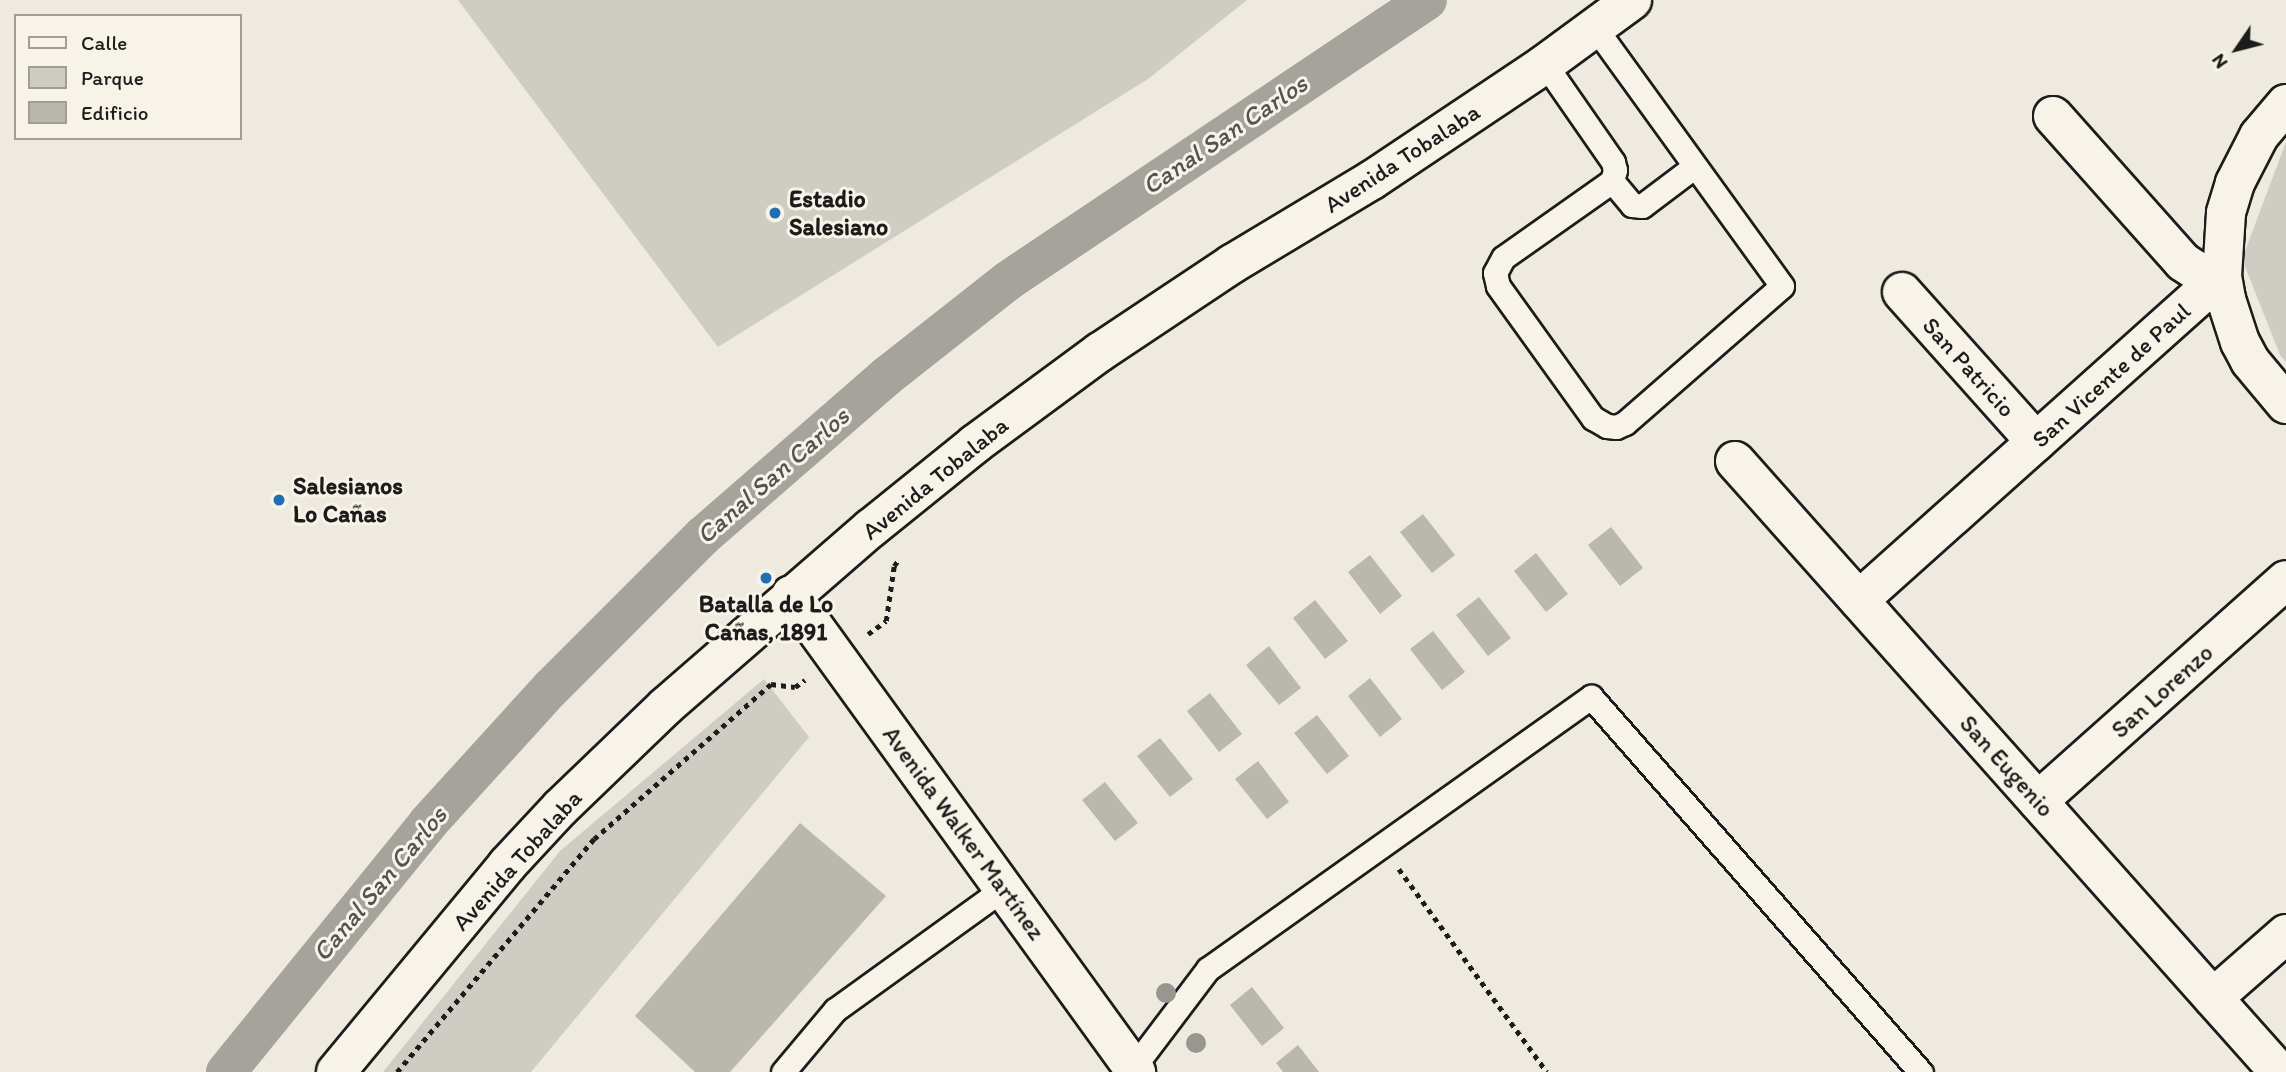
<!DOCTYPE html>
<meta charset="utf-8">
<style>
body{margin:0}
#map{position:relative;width:2286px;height:1072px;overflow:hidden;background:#eeeae0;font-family:Itim,sans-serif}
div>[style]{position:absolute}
.green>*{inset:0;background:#cfccc3}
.canal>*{height:40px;margin:-20px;padding:0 20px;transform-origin:20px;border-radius:20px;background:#a6a39d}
.building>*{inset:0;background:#bab7af}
.path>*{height:4.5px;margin-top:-2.25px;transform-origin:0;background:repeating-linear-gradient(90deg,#1c1c1c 0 5px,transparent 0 10px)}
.roads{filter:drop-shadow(2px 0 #1c1c1c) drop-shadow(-2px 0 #1c1c1c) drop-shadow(0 2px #1c1c1c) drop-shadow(0 -2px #1c1c1c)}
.lane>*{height:23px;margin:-11.5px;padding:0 11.5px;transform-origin:11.5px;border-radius:11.5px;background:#f7f3e8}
.street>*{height:38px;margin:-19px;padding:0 19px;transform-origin:19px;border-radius:19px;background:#f7f3e8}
.secondary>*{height:38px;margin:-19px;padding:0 19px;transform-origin:19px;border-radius:19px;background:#f7f3e8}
.trees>*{width:20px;height:20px;margin:-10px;border-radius:50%;background:#989690}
.dots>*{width:19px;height:19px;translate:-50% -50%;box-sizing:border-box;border:4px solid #f7f3e8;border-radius:50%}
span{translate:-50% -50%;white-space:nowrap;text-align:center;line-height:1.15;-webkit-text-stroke:6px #f7f3e8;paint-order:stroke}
.street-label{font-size:24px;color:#1c1c1c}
.poi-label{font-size:24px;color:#1c1c1c;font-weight:700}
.left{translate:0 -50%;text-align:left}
.water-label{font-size:26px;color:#535250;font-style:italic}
.legend{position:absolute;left:14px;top:14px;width:228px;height:126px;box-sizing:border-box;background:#f7f3e8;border:2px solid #9f9d96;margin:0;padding:9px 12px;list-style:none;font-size:21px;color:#1c1c1c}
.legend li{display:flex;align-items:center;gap:14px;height:35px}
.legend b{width:35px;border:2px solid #9f9d96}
.north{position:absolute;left:2202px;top:14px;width:70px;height:70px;-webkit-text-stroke:5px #f7f3e8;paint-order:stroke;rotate:235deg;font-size:19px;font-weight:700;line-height:28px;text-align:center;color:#1c1c1c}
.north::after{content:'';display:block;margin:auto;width:24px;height:32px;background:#1c1c1c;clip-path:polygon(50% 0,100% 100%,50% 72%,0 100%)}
</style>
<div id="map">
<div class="green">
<div style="clip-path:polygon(458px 0,1247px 0,1148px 79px,718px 347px)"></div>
<div style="clip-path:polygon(2286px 142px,2286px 362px,2280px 355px,2242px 259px)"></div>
<div style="clip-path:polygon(764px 679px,809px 737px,531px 1072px,383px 1072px,560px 851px)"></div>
</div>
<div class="canal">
<div style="left:226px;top:1072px;width:321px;rotate:-50.9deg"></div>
<div style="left:428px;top:823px;width:183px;rotate:-47.7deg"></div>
<div style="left:551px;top:688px;width:215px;rotate:-45deg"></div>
<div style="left:703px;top:536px;width:244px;rotate:-41deg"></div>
<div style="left:887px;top:376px;width:155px;rotate:-38.2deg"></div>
<div style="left:1009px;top:280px;width:503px;rotate:-33.82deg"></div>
</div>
<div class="building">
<div style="clip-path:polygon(1423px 514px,1455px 555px,1432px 573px,1400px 532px)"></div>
<div style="clip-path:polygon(1611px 527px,1643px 568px,1620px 586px,1588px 545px)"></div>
<div style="clip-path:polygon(1536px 553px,1568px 594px,1546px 612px,1514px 571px)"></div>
<div style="clip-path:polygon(1370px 555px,1402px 596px,1380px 614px,1348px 572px)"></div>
<div style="clip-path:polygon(1479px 597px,1511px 638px,1488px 656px,1456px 615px)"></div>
<div style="clip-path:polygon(1315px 600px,1348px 641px,1325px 659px,1293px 618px)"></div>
<div style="clip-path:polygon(1433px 631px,1465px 672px,1442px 690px,1410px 649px)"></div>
<div style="clip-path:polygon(1269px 646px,1301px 688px,1279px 705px,1246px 665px)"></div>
<div style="clip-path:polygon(1370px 678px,1402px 719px,1380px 737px,1348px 696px)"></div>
<div style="clip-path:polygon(1210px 693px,1242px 734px,1219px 752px,1187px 711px)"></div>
<div style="clip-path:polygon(1317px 715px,1349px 756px,1327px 774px,1294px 733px)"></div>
<div style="clip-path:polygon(1160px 738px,1193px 779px,1170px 797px,1137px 756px)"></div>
<div style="clip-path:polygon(1258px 761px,1289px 802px,1267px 819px,1235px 779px)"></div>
<div style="clip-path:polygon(1105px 782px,1138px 823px,1115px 841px,1082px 800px)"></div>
<div style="clip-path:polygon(800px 823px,886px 896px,730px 1072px,695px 1072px,635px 1016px)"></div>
<div style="clip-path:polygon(1252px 987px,1284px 1028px,1262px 1046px,1230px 1005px)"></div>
<div style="clip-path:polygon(1298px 1045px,1319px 1072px,1283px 1072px,1276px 1063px)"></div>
</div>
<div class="path">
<div style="left:868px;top:634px;width:22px;rotate:-36deg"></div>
<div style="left:886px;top:621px;width:56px;rotate:-81.7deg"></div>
<div style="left:894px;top:566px;width:9px;rotate:-54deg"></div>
<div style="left:1399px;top:869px;width:251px;rotate:53.9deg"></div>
<div style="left:397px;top:1072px;width:305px;rotate:-49.8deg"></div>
<div style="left:594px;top:839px;width:235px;rotate:-41.2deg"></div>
<div style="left:771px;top:684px;width:24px;rotate:7deg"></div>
<div style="left:795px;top:687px;width:12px;rotate:-35deg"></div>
</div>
<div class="roads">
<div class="lane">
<div style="left:1545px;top:64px;width:119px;rotate:55.2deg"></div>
<div style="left:1613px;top:162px;width:8px;rotate:76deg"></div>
<div style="left:1615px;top:170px;width:11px;rotate:105deg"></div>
<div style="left:1612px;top:181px;width:133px;rotate:144.8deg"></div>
<div style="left:1503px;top:258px;width:17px;rotate:118deg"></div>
<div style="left:1495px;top:273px;width:13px;rotate:77deg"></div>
<div style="left:1498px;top:286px;width:163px;rotate:54.3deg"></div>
<div style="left:1593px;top:418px;width:16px;rotate:30deg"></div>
<div style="left:1607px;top:426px;width:9px;rotate:6deg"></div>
<div style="left:1616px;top:427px;width:10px;rotate:-24deg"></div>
<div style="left:1625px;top:423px;width:208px;rotate:-41.1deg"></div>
<div style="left:1782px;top:286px;width:319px;rotate:-125.9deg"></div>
<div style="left:1612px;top:181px;width:31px;rotate:50deg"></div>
<div style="left:1632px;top:205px;width:10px;rotate:6deg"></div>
<div style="left:1642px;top:206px;width:66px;rotate:-37deg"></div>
<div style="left:1133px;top:1068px;width:124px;rotate:-52.9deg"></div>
<div style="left:1208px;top:969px;width:470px;rotate:-35.4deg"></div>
<div style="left:1591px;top:697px;width:500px;rotate:48.7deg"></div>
<div style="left:783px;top:1072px;width:81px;rotate:-50deg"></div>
<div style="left:835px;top:1010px;width:208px;rotate:-35.8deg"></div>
</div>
<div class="street">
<div style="left:2286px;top:104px;width:42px;rotate:130.2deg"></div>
<div style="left:2259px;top:136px;width:53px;rotate:117.1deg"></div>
<div style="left:2235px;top:183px;width:31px;rotate:107deg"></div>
<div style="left:2226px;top:213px;width:63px;rotate:93.6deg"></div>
<div style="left:2222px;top:276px;width:23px;rotate:80deg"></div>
<div style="left:2226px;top:299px;width:45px;rotate:72deg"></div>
<div style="left:2240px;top:342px;width:21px;rotate:62deg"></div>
<div style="left:2250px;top:361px;width:56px;rotate:50.1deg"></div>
<div style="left:2053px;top:116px;width:195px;rotate:48.3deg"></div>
<div style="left:2183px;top:262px;width:17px;rotate:33deg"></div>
<div style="left:2197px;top:271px;width:25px;rotate:11deg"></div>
<div style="left:1902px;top:292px;width:201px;rotate:48.2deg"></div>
<div style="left:1735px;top:461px;width:818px;rotate:48.32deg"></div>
<div style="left:1859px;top:600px;width:487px;rotate:-41.8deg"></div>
<div style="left:2038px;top:801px;width:332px;rotate:-41.7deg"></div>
<div style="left:2213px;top:998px;width:97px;rotate:-41.2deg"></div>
</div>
<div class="secondary">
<div style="left:791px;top:595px;width:589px;rotate:54.12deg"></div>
<div style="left:336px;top:1072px;width:268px;rotate:-50.4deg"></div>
<div style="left:507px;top:865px;width:78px;rotate:-47.1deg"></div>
<div style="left:560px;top:808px;width:147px;rotate:-43.9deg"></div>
<div style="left:666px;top:706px;width:271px;rotate:-41deg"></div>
<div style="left:871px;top:528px;width:134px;rotate:-38.9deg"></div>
<div style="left:975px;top:444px;width:155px;rotate:-36.4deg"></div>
<div style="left:1100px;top:352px;width:159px;rotate:-33.7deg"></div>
<div style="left:1232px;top:264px;width:163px;rotate:-31deg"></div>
<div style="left:1372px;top:180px;width:208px;rotate:-33.8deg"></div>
<div style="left:1545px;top:64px;width:108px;rotate:-36.3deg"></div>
</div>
</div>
<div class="trees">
<div style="left:1166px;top:993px"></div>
<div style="left:1196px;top:1043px"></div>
</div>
<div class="dots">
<div style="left:775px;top:213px;background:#1f6fb2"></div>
<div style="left:279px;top:500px;background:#1f6fb2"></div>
<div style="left:766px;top:578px;background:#1f6fb2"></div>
</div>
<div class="street-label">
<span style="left:1402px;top:158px;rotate:-33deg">Avenida Tobalaba</span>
<span style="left:1969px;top:367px;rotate:48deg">San Patricio</span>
<span style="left:2111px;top:375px;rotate:-42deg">San Vicente de Paul</span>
<span style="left:935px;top:478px;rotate:-39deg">Avenida Tobalaba</span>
<span style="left:2162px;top:691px;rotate:-42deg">San Lorenzo</span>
<span style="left:2007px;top:766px;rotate:48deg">San Eugenio</span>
<span style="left:964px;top:833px;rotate:54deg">Avenida Walker Martínez</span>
<span style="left:517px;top:860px;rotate:-48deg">Avenida Tobalaba</span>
</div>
<div class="poi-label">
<span class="left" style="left:789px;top:213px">Estadio<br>Salesiano</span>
<span class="left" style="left:293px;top:500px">Salesianos<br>Lo Cañas</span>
<span style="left:766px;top:618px">Batalla de Lo<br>Cañas, 1891</span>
</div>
<div class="water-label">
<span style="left:1225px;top:135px;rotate:-34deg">Canal San Carlos</span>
<span style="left:773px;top:476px;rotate:-41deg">Canal San Carlos</span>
<span style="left:380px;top:884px;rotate:-50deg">Canal San Carlos</span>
</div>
<ul class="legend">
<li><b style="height:9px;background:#f7f3e8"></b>Calle</li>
<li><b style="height:19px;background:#cfccc3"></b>Parque</li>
<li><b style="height:19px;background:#bab7af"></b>Edificio</li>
</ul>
<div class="north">N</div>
</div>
